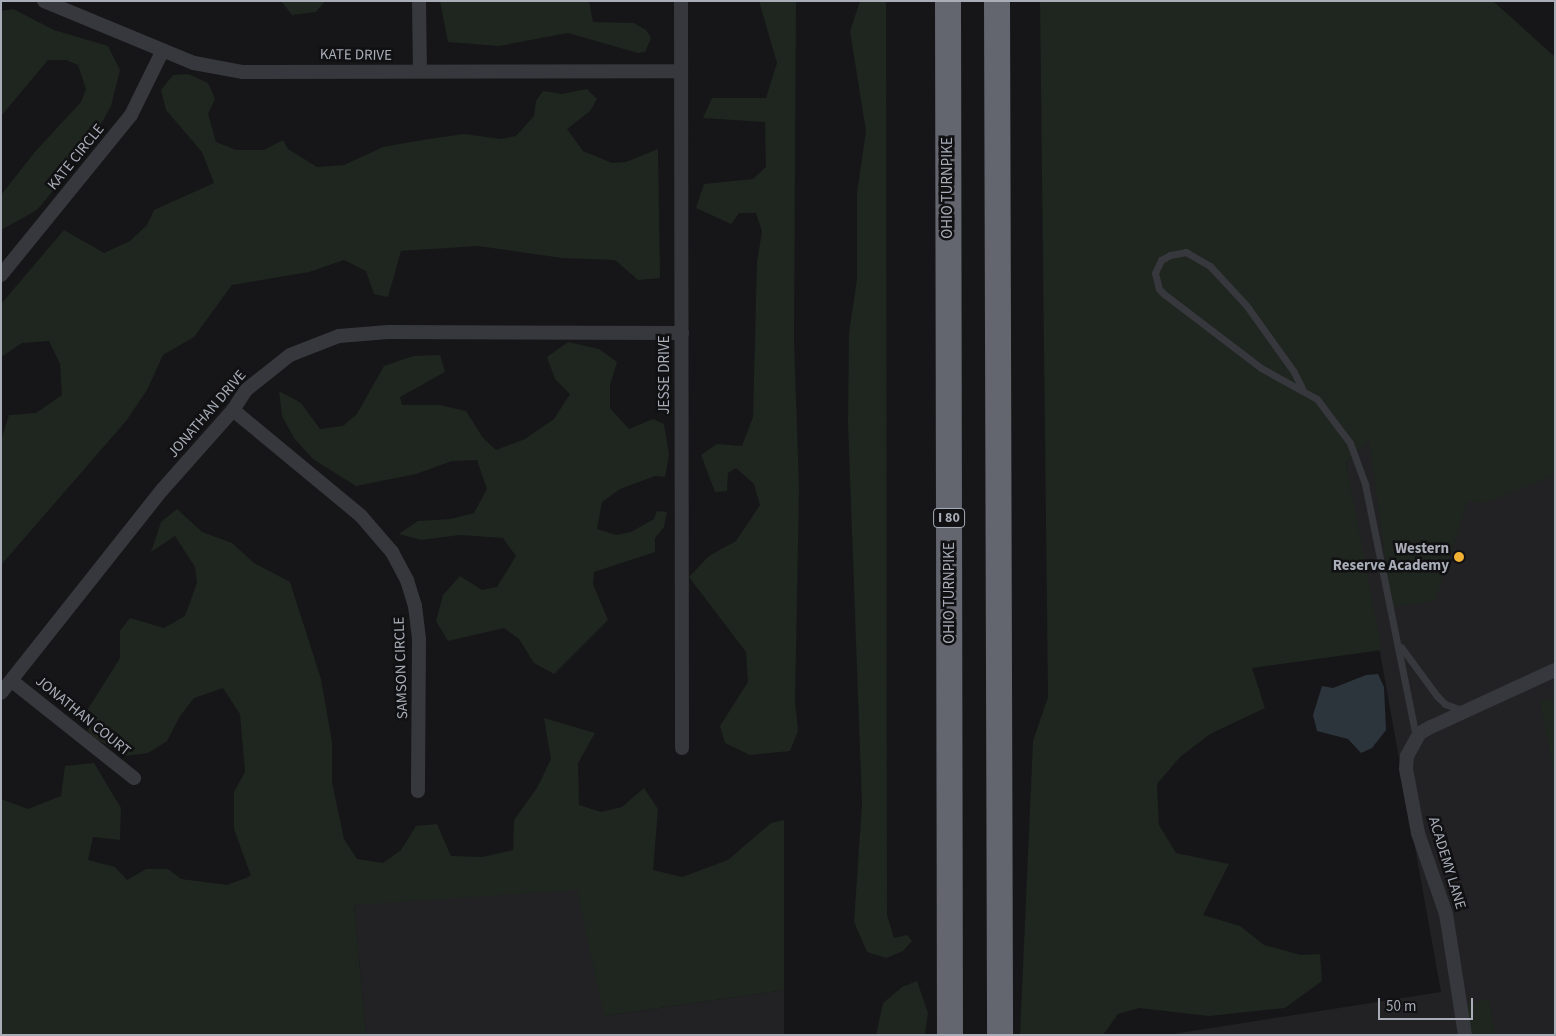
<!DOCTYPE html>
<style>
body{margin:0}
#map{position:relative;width:1556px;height:1036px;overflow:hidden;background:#161618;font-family:"Source Sans 3",sans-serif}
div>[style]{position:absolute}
.built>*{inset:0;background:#222225}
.green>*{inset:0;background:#1e261f}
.water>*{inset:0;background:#2c353c}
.lane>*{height:7px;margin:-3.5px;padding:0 3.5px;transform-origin:3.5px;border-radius:3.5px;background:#37383d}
.street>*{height:14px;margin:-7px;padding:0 7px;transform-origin:7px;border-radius:7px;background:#37383d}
.highway>*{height:26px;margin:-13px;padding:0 13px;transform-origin:13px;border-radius:13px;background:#63666e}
.dots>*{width:14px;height:14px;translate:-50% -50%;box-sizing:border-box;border:2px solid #111113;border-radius:50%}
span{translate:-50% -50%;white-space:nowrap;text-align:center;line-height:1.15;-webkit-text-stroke:5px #111113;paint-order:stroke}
.shield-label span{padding:1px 4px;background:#111113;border:1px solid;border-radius:4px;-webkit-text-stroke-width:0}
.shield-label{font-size:14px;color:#a8adb8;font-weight:700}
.street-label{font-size:15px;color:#a8adb8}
.poi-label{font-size:15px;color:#a8adb8;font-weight:700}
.right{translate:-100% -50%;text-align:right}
.frame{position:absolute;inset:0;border:2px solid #a8adb8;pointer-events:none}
.scale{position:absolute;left:1378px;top:998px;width:95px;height:22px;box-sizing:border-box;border:2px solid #a8adb8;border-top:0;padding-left:6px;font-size:15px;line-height:18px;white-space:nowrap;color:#a8adb8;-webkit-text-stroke:4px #111113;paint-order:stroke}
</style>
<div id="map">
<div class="built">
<div style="clip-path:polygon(1555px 249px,1555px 1035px,1167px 1035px,1441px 992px,1346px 463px)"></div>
<div style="clip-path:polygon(601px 881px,604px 1016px,784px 990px,784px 1035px,366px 1035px,354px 905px)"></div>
</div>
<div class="green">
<div style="clip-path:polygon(281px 1px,325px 1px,316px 12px,292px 15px)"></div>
<div style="clip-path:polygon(440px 1px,589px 1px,593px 22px,634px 23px,646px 30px,651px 38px,645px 52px,638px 53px,568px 33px,499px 46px,448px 42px)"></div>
<div style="clip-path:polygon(759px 1px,796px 1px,794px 340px,799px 489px,795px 702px,798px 731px,790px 751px,750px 755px,725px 743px,720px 726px,748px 682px,746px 652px,689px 577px,709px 556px,736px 541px,760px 505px,754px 484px,736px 468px,728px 473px,727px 491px,715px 492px,701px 455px,717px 444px,742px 446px,753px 417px,757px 262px,762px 231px,756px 213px,739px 213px,731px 224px,696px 208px,704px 184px,753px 179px,766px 167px,765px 122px,703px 118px,712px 98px,766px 98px,777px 63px)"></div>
<div style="clip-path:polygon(860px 1px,886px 1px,887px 915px,894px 938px,907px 935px,912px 941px,903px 951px,886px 958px,867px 952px,854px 922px,862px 804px,848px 423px,849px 333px,857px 279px,857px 193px,866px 131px,850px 31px)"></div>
<div style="clip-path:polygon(1040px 1px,1493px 1px,1555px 57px,1555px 475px,1484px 503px,1468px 501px,1435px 601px,1392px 607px,1369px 440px,1346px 463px,1382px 650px,1252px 668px,1265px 708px,1210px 734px,1180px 757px,1157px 784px,1159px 825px,1176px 853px,1229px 864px,1203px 915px,1240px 926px,1264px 945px,1301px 955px,1320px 954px,1322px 981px,1285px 1008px,1209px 1016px,1139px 1008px,1118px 1014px,1103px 1035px,1020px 1035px,1033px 741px,1048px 697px)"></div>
<div style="clip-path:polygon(13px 9px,54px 30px,108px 46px,120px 70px,111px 106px,86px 151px,37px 210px,1px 230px,1px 195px,34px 153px,81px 102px,86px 89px,78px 65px,66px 60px,48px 60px,1px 116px,1px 11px)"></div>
<div style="clip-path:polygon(188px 74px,208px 83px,215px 99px,208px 114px,216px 142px,236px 150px,264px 150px,283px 140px,288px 149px,317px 167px,344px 165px,383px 147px,422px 140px,464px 134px,501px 139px,516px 136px,534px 116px,536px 101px,543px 91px,562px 94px,587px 89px,597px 99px,590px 111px,567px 129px,583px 151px,612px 163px,626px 162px,658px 149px,660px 278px,638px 280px,615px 260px,562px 258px,478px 246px,401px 251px,388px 297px,374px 294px,366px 271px,344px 260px,309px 272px,232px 285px,194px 337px,163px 355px,147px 390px,126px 421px,1px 565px,1px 440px,9px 415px,36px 413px,62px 395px,60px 364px,49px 341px,22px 343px,1px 357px,1px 304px,64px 230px,104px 253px,130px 241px,147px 225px,154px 210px,214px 183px,202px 152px,166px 110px,161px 90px,173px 75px)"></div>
<div style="clip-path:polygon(568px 342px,599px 349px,617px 362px,610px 385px,610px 408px,629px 429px,653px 419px,664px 424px,669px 454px,665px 477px,655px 476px,620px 489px,602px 502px,597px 529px,616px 535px,631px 532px,654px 519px,657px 511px,667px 512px,664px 527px,655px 538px,655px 552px,594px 572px,593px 584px,608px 620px,554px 674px,534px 663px,519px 639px,504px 628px,448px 641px,436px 621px,443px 595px,460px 576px,482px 590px,497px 587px,516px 556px,503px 538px,460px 535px,421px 540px,399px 534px,418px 521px,451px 519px,474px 513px,487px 489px,477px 460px,452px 461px,416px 474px,356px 486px,313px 459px,294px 438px,282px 416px,279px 391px,301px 403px,320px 429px,343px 426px,357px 414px,384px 366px,413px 356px,440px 355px,445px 372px,400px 397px,402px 405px,440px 405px,466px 411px,483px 438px,496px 450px,525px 439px,554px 419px,570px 394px,555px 379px,547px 357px)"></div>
<div style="clip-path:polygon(177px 509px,202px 532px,232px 543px,254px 563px,290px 582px,321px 679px,332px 742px,332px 782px,344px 839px,357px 859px,383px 863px,401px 850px,416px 826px,437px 824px,451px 856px,482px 857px,513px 850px,514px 820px,537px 788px,551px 759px,544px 718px,595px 733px,578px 763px,579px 805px,601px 812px,622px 807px,644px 788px,658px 809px,653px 870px,682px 877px,728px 860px,771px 823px,784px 820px,784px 990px,604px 1016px,577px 890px,354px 905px,366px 1035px,1px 1035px,1px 799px,28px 809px,61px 796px,65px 766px,94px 763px,121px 808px,120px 840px,93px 837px,88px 860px,115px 867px,127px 880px,146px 869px,168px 869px,181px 879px,227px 885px,251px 876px,234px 829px,234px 792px,245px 772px,240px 714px,223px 688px,194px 698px,180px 716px,167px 741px,148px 753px,125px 756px,90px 735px,83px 717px,120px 658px,120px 631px,130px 618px,164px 628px,185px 616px,197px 583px,195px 567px,175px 536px,151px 552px,161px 522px)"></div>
<div style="clip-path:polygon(1555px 699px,1555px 776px,1540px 701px)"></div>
<div style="clip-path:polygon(917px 981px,928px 1013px,925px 1035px,876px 1035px,883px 1003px,902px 987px)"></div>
<div style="clip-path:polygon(1489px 999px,1495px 1035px,1468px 1035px,1463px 1004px)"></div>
</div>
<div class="water">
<div style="clip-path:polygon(1378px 674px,1384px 687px,1386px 730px,1372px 748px,1361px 753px,1348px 739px,1317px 731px,1313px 715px,1322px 686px,1333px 688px,1366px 675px)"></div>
</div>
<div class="lane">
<div style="left:1302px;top:388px;width:18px;rotate:-117deg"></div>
<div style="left:1294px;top:372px;width:82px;rotate:-125.6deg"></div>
<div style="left:1246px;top:305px;width:53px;rotate:-132.7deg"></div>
<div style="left:1210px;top:266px;width:28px;rotate:-150deg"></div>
<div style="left:1186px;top:252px;width:16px;rotate:169deg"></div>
<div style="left:1170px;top:255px;width:10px;rotate:151deg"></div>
<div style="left:1161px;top:260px;width:14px;rotate:115deg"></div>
<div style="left:1155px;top:273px;width:16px;rotate:76deg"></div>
<div style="left:1159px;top:289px;width:7px;rotate:45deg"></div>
<div style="left:1164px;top:294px;width:122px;rotate:37.3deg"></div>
<div style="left:1261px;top:368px;width:64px;rotate:29deg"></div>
<div style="left:1317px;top:399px;width:55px;rotate:53.1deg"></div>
<div style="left:1350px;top:443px;width:44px;rotate:69.9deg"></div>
<div style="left:1365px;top:484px;width:259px;rotate:78.6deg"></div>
<div style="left:1401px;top:647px;width:61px;rotate:53.7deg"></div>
<div style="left:1437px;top:696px;width:11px;rotate:45deg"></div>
<div style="left:1445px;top:704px;width:20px;rotate:20deg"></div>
</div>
<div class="street">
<div style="left:44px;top:1px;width:162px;rotate:22.5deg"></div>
<div style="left:194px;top:63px;width:50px;rotate:10.4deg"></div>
<div style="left:243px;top:72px;width:438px;rotate:-0.1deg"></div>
<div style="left:419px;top:1px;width:69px;rotate:89.2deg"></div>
<div style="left:681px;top:1px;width:747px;rotate:89.92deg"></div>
<div style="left:1px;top:275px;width:206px;rotate:-50.9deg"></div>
<div style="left:131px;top:115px;width:72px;rotate:-63.8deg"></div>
<div style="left:233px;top:410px;width:166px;rotate:39.6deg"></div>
<div style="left:361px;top:516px;width:48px;rotate:49.3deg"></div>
<div style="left:392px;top:552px;width:32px;rotate:62deg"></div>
<div style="left:407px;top:580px;width:27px;rotate:73deg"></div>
<div style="left:415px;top:606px;width:33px;rotate:83deg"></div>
<div style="left:419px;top:639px;width:152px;rotate:90.4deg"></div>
<div style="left:12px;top:681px;width:156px;rotate:38.5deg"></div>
<div style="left:1px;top:693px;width:259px;rotate:-51.6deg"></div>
<div style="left:162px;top:490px;width:107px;rotate:-48.4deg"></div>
<div style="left:233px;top:410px;width:24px;rotate:-57deg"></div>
<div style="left:246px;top:390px;width:56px;rotate:-38.5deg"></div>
<div style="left:290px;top:355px;width:53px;rotate:-21.2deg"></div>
<div style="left:339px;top:336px;width:49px;rotate:-4.7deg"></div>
<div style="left:388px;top:332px;width:294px;rotate:0.2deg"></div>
<div style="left:1465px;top:1035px;width:122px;rotate:-98.9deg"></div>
<div style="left:1446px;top:914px;width:86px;rotate:-109.1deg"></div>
<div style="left:1418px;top:833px;width:65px;rotate:-100.6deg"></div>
<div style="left:1406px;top:769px;width:13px;rotate:-86deg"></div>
<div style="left:1407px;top:756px;width:26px;rotate:-61deg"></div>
<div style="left:1420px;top:733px;width:13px;rotate:-29deg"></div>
<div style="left:1431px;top:727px;width:136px;rotate:-24.7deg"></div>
</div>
<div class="highway">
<div style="left:948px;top:1px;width:1034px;rotate:89.89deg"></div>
<div style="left:997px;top:1px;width:1034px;rotate:89.83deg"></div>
</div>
<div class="dots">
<div style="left:1459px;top:557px;background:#f2b134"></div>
</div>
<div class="shield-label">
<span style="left:949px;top:518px">I 80</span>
</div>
<div class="street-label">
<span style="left:356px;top:55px;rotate:1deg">KATE DRIVE</span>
<span style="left:76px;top:157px;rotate:-51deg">KATE CIRCLE</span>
<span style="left:948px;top:188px;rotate:-90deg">OHIO TURNPIKE</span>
<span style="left:665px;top:375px;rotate:-90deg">JESSE DRIVE</span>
<span style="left:207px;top:414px;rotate:-49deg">JONATHAN DRIVE</span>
<span style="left:950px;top:593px;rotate:-90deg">OHIO TURNPIKE</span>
<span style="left:401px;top:668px;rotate:-92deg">SAMSON CIRCLE</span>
<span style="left:83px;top:716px;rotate:39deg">JONATHAN COURT</span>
<span style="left:1447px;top:863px;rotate:73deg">ACADEMY LANE</span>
</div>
<div class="poi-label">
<span class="right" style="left:1449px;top:557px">Western<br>Reserve Academy</span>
</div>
<div class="frame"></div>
<div class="scale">50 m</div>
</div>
